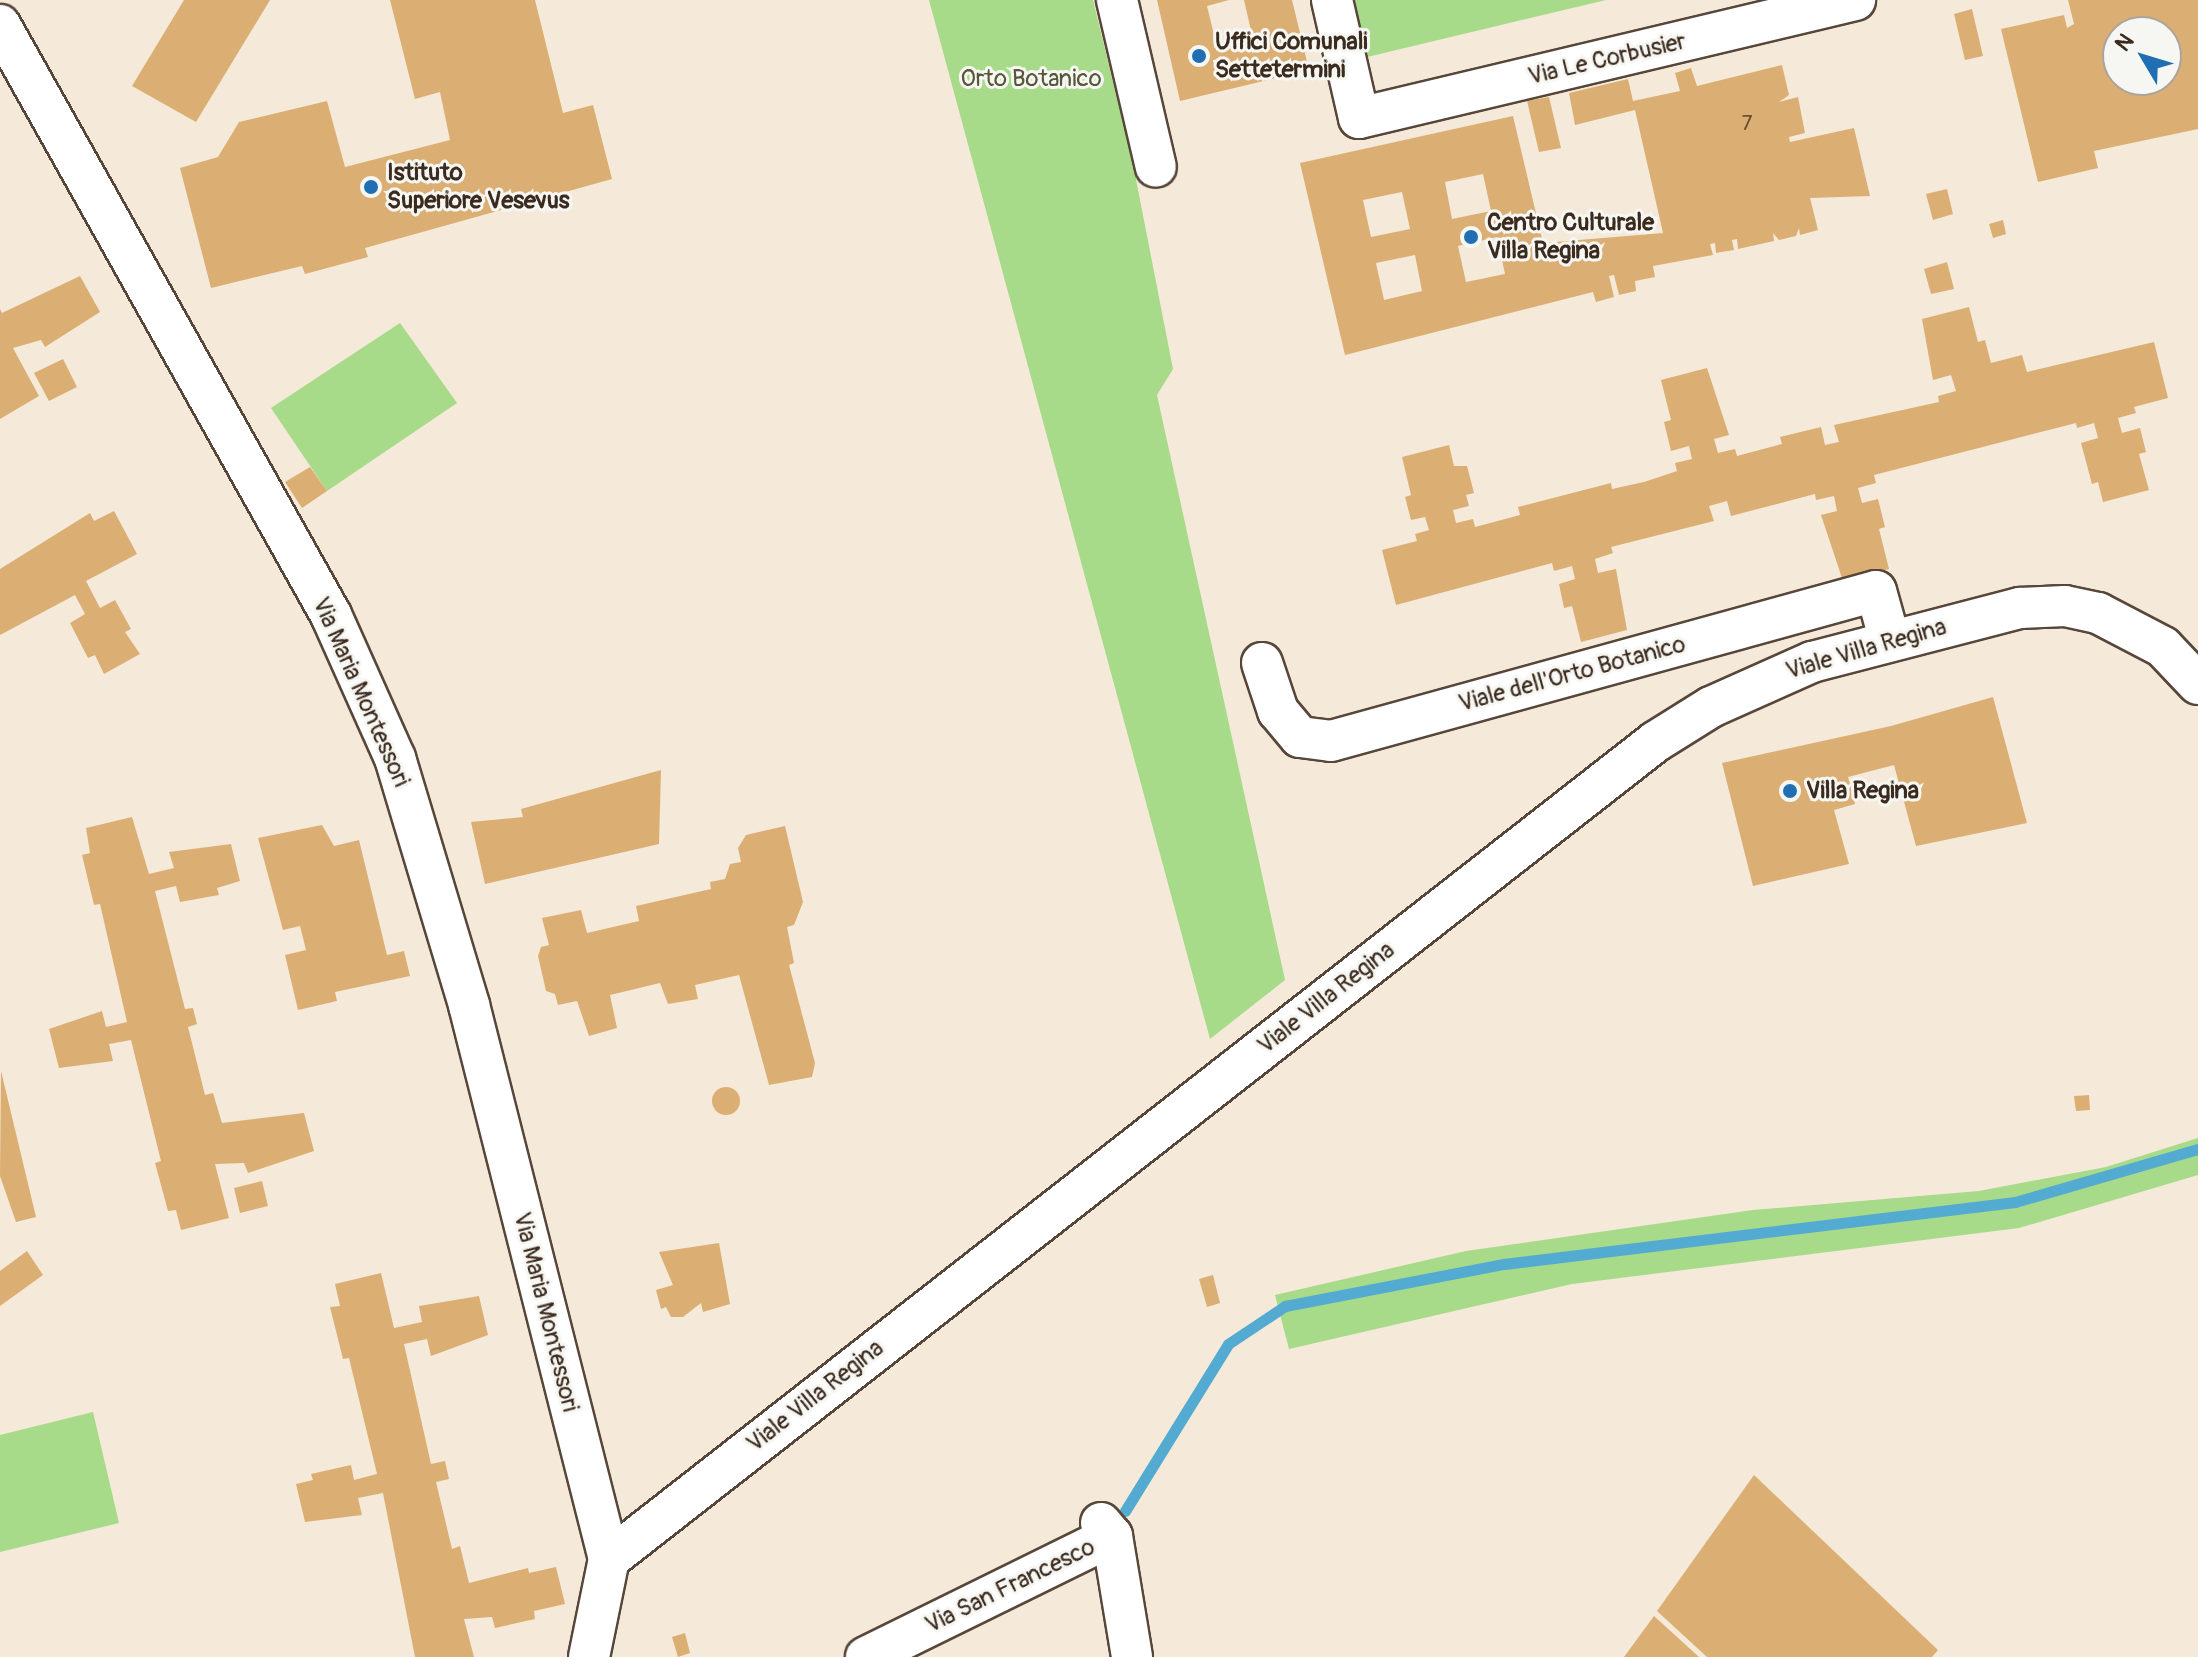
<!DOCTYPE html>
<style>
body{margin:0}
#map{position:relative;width:2198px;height:1657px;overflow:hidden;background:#f5e9d9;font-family:Pangolin,sans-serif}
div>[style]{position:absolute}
.green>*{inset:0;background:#a7da89}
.stream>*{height:11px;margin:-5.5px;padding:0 5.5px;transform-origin:5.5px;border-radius:5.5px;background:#54abd1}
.building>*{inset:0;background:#dbaf74}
.round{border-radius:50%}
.roads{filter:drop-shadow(2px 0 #57473a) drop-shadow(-2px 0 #57473a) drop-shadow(0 2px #57473a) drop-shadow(0 -2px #57473a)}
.street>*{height:40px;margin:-20px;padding:0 20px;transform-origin:20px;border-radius:20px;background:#fff}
.dots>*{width:22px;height:22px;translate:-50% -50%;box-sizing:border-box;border:4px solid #f6f6f2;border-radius:50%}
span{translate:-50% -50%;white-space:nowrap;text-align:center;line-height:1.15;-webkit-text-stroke:6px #f6f6f2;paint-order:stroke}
.number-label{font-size:20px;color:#634b34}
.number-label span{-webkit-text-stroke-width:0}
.poi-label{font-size:24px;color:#3b2a1e;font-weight:700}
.left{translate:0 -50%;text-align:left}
.street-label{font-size:24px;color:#3b2a1e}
.park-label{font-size:24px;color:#565639}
.north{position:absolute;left:2102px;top:16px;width:80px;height:80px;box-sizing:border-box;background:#f6f6f2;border:2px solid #aba49d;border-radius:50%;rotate:308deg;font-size:22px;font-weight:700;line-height:32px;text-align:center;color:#3b2a1e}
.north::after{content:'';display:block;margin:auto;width:28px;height:36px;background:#1f6fb2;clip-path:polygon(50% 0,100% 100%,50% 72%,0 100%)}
</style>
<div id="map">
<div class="green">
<div style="clip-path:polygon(929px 0,1093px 0,1133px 164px,1173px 369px,1157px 395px,1285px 980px,1210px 1039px)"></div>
<div style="clip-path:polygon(1351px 0,1606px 0,1363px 58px)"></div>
<div style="clip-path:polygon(400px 323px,457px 403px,327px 491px,271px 408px)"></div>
<div style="clip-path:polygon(2198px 1138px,2198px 1175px,2019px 1228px,1572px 1284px,1289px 1349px,1275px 1295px,1466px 1251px,1753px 1210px,1979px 1191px,2106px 1167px)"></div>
<div style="clip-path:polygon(93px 1412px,119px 1523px,0 1552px,0 1435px)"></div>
</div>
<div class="stream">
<div style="left:1125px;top:1511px;width:196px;rotate:-58.3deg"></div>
<div style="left:1228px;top:1344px;width:69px;rotate:-33.7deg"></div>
<div style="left:1285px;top:1306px;width:223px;rotate:-10.9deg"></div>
<div style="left:1504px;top:1264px;width:515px;rotate:-6.92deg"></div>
<div style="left:2015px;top:1202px;width:191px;rotate:-16.2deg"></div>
</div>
<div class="building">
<div style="clip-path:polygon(184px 0,270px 0,196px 122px,132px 86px)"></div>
<div style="clip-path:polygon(390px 0,535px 0,563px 113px,593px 105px,612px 179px,365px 248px,368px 257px,305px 274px,302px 266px,211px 288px,180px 168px,218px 157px,239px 122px,327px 101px,345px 167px,450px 140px,440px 92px,415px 99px)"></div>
<div style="clip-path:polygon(1157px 0,1229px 0,1207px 6px,1216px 43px,1252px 35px,1244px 0,1292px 0,1309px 70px,1180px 101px)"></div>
<div style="clip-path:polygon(evenodd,2068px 0,2198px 0,2198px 129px,2094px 151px,2098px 168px,2038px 182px,2001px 29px,2064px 15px,2067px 28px,2074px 24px,2068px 0,2118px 32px,2166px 32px,2166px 80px,2118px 80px,2118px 32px)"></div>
<div style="clip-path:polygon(1972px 9px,1983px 56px,1965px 60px,1954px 14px)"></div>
<div style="clip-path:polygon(evenodd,1782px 65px,1789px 95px,1779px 102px,1798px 97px,1805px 133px,1789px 137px,1790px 142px,1854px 128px,1870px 196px,1810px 198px,1818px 230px,1800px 235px,1799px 228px,1796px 236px,1779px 240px,1773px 233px,1774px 241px,1738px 249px,1737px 239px,1732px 240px,1734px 250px,1716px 253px,1715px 243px,1710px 244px,1713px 255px,1653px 266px,1655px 277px,1635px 281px,1636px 291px,1619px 295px,1614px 275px,1609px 276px,1614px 297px,1596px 302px,1593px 292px,1345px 355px,1300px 163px,1513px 116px,1543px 243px,1663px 233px,1635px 110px,1575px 125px,1569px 93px,1628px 79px,1633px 101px,1680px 91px,1675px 73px,1691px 68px,1697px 86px,1782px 65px,1483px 174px,1491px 211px,1452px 219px,1445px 182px,1483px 174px,1782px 65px,1402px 192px,1410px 229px,1371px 237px,1363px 200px,1402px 192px,1782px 65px,1497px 237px,1505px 274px,1466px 282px,1458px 246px,1497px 237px,1782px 65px,1415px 255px,1422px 291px,1384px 300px,1376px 263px,1415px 255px)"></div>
<div style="clip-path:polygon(1549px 97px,1561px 148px,1539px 152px,1527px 101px)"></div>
<div style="clip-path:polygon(1947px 189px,1953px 214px,1933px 220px,1926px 194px)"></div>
<div style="clip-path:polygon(2003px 220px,2006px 234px,1993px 238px,1989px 224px)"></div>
<div style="clip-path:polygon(1947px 262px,1954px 289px,1931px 294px,1924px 269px)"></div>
<div style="clip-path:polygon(80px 276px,100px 312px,45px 347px,41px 340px,13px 348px,39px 396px,0 419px,0 309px,2px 313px)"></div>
<div style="clip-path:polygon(1969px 307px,1978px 342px,1985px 340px,1991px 363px,2022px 355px,2027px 372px,2154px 342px,2168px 398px,2134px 407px,2136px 413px,2118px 418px,2122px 433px,2140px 428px,2146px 452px,2139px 454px,2149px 490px,2103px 502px,2098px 482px,2092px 484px,2081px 443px,2098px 438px,2094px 423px,2077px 428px,2076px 423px,1874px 475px,1876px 483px,1858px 488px,1862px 503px,1878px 499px,1885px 527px,1879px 529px,1889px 569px,1843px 581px,1821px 515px,1837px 511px,1834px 496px,1816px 500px,1815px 494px,1731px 516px,1727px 501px,1709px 506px,1714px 521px,1611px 547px,1613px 553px,1595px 559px,1598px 573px,1616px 569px,1627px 630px,1581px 642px,1572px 606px,1564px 608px,1559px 584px,1575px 579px,1572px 566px,1554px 571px,1552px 563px,1396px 605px,1382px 550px,1417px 541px,1415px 534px,1429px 530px,1425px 517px,1411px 520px,1405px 497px,1411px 495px,1402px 457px,1449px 445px,1454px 466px,1467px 466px,1474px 493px,1466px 495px,1469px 506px,1453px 510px,1456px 523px,1473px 519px,1475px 527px,1520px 515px,1518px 507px,1611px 483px,1612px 489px,1644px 482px,1677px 471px,1675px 463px,1692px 459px,1689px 446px,1671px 451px,1664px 422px,1671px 420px,1661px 380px,1707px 368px,1729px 435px,1714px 439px,1718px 453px,1735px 449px,1737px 456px,1782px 444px,1780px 437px,1821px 427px,1825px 445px,1839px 442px,1834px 425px,1939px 402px,1938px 396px,1956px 391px,1951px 375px,1933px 380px,1922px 319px)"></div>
<div style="clip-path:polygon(63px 359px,77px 387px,49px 401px,34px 373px)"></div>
<div style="clip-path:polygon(310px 467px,327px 491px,302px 508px,285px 482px)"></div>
<div style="clip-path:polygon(114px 511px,137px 554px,86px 581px,100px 608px,115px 600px,131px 629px,125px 632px,140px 654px,104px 674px,95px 655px,88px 658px,70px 623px,85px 614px,75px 595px,0 635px,0 569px,90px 513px,94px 521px)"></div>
<div style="clip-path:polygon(1993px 697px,2027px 823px,1916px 846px,1894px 765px,1848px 777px,1855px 804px,1834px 810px,1849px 864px,1753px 886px,1722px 763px,1891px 726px)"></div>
<div style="clip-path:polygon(661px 770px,659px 844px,485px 884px,471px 822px,523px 817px,521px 809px)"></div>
<div style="clip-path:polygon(132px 817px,149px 874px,174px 868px,169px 852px,231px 844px,240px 881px,217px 888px,219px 895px,180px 902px,176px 886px,155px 891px,185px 1009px,193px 1008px,197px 1024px,188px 1027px,205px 1095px,213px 1093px,222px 1123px,304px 1113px,314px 1151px,248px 1173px,244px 1163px,215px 1164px,229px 1218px,181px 1230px,176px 1210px,168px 1211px,155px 1163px,161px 1161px,131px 1040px,109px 1044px,113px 1061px,59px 1068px,49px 1029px,102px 1011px,106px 1027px,127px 1022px,100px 904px,94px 905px,82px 855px,90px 853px,86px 828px)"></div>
<div style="clip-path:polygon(322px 825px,334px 846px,359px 840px,387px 955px,404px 951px,410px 976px,335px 992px,337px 1001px,298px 1010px,285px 955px,306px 950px,300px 926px,283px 930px,258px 838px)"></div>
<div style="clip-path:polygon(785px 826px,803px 902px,794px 925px,787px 927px,794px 963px,789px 965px,815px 1063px,812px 1077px,769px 1085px,739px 975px,695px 985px,698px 999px,668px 1004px,660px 983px,610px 995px,617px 1028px,589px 1036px,577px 1001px,558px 1005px,555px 994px,546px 991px,538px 956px,541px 947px,549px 945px,542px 918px,581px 910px,587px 933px,639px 921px,636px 906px,711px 889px,710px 882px,725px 879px,730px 864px,741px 862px,738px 848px,746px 835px)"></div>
<div style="clip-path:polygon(1px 1071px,36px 1217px,16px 1222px,0 1176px)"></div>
<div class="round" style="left:712px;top:1087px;width:28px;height:28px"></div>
<div style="clip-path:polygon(2089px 1095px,2090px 1110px,2076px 1111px,2074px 1096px)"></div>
<div style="clip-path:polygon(262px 1181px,268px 1206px,240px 1213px,234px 1188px)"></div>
<div style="clip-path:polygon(719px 1243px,730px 1304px,703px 1312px,701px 1303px,683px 1317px,671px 1317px,666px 1307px,661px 1309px,656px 1290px,673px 1285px,659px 1252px)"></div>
<div style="clip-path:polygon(27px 1251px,43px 1275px,0 1306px,0 1271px)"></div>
<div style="clip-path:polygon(381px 1273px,394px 1328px,422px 1322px,419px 1306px,479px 1296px,488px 1335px,431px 1356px,427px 1339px,404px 1344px,431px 1464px,445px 1461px,449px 1479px,436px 1482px,452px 1549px,460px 1546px,469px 1583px,528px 1568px,529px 1573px,556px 1567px,565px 1604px,534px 1611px,535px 1619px,495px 1628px,492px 1617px,464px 1619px,474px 1657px,415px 1657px,383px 1493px,358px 1498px,362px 1515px,305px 1522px,296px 1484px,313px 1480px,311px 1474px,351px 1465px,354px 1480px,377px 1474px,349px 1358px,343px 1359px,330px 1307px,340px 1306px,335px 1284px)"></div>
<div style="clip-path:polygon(1213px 1275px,1220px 1303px,1207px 1307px,1199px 1279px)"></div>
<div style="clip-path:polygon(1754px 1475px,1938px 1650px,1932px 1657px,1707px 1657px,1657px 1611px)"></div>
<div style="clip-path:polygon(1654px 1616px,1699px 1657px,1624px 1657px)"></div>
<div style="clip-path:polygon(685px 1633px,690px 1653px,678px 1657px,672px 1637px)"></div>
</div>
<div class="roads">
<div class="street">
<div style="left:1117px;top:0;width:171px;rotate:76.9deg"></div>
<div style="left:1332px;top:0;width:121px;rotate:77.1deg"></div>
<div style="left:1359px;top:118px;width:510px;rotate:-13.38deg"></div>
<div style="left:0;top:25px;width:677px;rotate:60.71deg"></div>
<div style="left:331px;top:615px;width:157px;rotate:65.9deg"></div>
<div style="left:395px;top:758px;width:258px;rotate:73.3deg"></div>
<div style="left:469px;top:1005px;width:571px;rotate:75.82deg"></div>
<div style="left:1262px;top:663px;width:51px;rotate:71.6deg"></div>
<div style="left:1278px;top:711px;width:34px;rotate:50deg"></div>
<div style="left:1300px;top:737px;width:31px;rotate:7deg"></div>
<div style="left:1331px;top:741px;width:565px;rotate:-15.39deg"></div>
<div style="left:1876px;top:591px;width:52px;rotate:74.4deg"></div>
<div style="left:1101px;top:1523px;width:17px;rotate:50deg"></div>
<div style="left:1112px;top:1536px;width:123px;rotate:80.6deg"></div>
<div style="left:589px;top:1657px;width:100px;rotate:-78.5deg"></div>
<div style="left:609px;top:1559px;width:1327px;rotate:-37.99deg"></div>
<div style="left:1655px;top:742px;width:66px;rotate:-32deg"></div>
<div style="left:1711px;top:707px;width:111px;rotate:-24deg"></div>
<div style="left:1812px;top:662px;width:215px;rotate:-14.6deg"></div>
<div style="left:2020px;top:608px;width:45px;rotate:-2.5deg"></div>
<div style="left:2065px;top:606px;width:34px;rotate:12deg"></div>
<div style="left:2098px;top:613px;width:73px;rotate:27.6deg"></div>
<div style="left:2163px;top:647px;width:51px;rotate:46.6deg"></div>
<div style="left:866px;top:1657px;width:274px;rotate:-26.2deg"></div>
</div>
</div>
<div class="dots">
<div style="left:1199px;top:56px;background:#1f6fb2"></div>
<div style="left:371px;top:187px;background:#1f6fb2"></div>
<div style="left:1471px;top:237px;background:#1f6fb2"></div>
<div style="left:1790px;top:791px;background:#1f6fb2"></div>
</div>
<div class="number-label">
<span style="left:1747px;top:123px">7</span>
</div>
<div class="poi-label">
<span class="left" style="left:1215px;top:56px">Uffici Comunali<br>Settetermini</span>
<span class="left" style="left:387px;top:187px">Istituto<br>Superiore Vesevus</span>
<span class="left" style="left:1487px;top:237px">Centro Culturale<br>Villa Regina</span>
<span class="left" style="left:1806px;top:791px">Villa Regina</span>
</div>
<div class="street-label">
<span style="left:1607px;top:59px;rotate:-13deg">Via Le Corbusier</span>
<span style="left:1866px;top:649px;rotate:-16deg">Viale Villa Regina</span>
<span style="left:1572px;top:674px;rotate:-15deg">Viale dell'Orto Botanico</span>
<span style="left:361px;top:692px;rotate:66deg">Via Maria Montessori</span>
<span style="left:1326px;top:998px;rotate:-38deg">Viale Villa Regina</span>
<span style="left:546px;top:1312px;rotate:76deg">Via Maria Montessori</span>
<span style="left:815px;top:1396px;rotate:-38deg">Viale Villa Regina</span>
<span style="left:1010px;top:1586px;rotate:-26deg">Via San Francesco</span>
</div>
<div class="park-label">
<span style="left:1031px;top:79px">Orto Botanico</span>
</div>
<div class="north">N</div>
</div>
